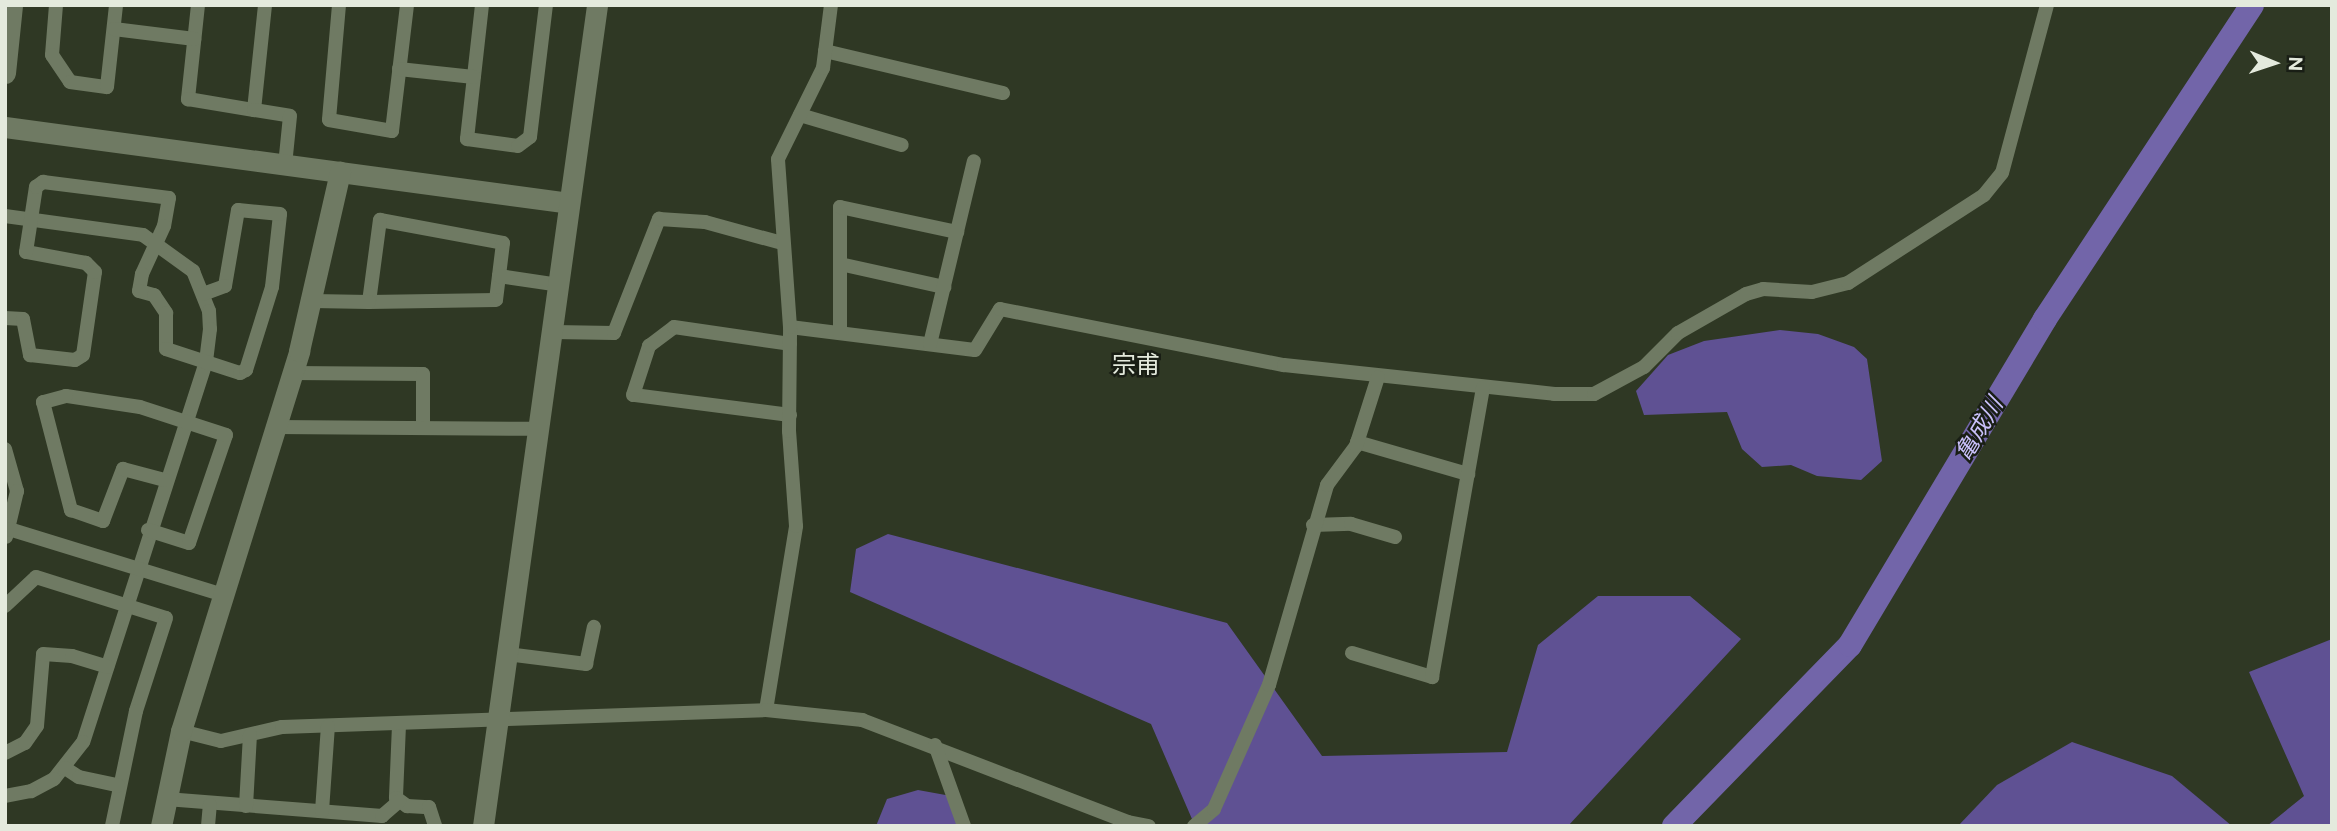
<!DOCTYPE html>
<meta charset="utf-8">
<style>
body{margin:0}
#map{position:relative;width:2337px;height:831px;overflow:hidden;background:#2f3824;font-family:Figtree,"Noto Sans JP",sans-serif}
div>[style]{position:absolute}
.forest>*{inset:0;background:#5f5193}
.river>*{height:24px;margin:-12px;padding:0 12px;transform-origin:12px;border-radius:12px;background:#7265a9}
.street>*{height:14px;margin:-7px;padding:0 7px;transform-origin:7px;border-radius:7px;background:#6f7a63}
.secondary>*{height:21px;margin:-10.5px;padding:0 10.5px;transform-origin:10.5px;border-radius:10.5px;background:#6f7a63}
span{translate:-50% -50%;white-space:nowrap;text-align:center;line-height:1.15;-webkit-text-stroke:5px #191e15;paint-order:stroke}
.water-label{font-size:23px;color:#cac1fb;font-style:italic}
.quarter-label{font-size:24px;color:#e4eadd}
.frame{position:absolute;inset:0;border:7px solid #e4eadd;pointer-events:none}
.north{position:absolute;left:2239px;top:28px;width:70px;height:70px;-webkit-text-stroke:5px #191e15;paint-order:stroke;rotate:92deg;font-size:19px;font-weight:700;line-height:28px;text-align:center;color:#e4eadd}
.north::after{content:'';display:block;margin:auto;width:24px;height:32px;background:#e4eadd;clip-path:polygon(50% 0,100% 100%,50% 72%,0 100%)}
</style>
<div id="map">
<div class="forest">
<div style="clip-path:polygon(1780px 330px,1818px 334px,1854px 347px,1867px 359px,1882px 461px,1861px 480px,1817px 476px,1791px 465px,1762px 467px,1742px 449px,1727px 412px,1644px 415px,1636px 391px,1668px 355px,1704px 341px)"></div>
<div style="clip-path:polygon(888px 534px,1227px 623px,1322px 756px,1507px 752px,1538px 645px,1598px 596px,1690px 596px,1741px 639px,1568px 826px,1195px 826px,1151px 724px,850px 592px,856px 549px)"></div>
<div style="clip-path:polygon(2332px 639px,2332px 826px,2267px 826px,2304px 796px,2249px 672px)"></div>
<div style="clip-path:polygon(2072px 742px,2172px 776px,2232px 826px,1958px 826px,1997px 785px)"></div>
<div style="clip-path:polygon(918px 790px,951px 796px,969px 826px,876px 826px,887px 799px)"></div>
</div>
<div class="river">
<div style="left:1674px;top:826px;width:252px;rotate:-45.8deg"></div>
<div style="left:1850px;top:645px;width:380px;rotate:-59.1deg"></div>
<div style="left:2045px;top:319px;width:376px;rotate:-56.6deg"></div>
</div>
<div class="street">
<div style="left:56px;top:5px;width:50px;rotate:94.6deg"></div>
<div style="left:52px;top:55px;width:32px;rotate:56deg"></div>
<div style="left:70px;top:82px;width:37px;rotate:8deg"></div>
<div style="left:107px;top:87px;width:82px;rotate:-83.7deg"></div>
<div style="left:198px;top:5px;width:95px;rotate:96.1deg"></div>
<div style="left:188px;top:99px;width:67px;rotate:9.5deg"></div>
<div style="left:254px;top:110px;width:106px;rotate:-84deg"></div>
<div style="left:339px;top:5px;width:115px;rotate:95deg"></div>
<div style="left:329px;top:120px;width:64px;rotate:9.9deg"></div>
<div style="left:392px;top:131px;width:127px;rotate:-83.2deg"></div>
<div style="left:482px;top:5px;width:135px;rotate:96.4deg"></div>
<div style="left:467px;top:139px;width:51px;rotate:7.8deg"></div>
<div style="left:518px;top:146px;width:15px;rotate:-37deg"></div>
<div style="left:530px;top:137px;width:133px;rotate:-83.1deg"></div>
<div style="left:114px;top:29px;width:81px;rotate:7.1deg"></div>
<div style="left:825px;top:51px;width:183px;rotate:13.3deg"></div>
<div style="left:399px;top:69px;width:75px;rotate:6.1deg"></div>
<div style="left:254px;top:110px;width:36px;rotate:9deg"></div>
<div style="left:290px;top:116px;width:49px;rotate:95.8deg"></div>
<div style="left:800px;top:115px;width:106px;rotate:16.4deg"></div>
<div style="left:5px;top:216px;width:139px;rotate:7.8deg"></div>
<div style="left:143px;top:235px;width:62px;rotate:35.8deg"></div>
<div style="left:193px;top:271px;width:43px;rotate:68.2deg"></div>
<div style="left:209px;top:311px;width:18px;rotate:87deg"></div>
<div style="left:210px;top:329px;width:33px;rotate:97deg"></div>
<div style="left:206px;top:362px;width:399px;rotate:107.9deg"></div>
<div style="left:83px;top:742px;width:47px;rotate:128.1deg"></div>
<div style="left:54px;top:779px;width:26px;rotate:152deg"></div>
<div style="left:31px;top:791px;width:26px;rotate:169deg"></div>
<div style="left:380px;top:220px;width:125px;rotate:10.6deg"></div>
<div style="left:503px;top:243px;width:57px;rotate:97deg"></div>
<div style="left:496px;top:300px;width:127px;rotate:179.1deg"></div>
<div style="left:369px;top:302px;width:83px;rotate:-82.4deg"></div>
<div style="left:840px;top:264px;width:107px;rotate:12.5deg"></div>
<div style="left:499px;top:276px;width:62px;rotate:8.4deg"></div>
<div style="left:313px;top:301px;width:56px;rotate:1deg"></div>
<div style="left:5px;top:318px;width:18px;rotate:3deg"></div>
<div style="left:23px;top:319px;width:37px;rotate:79deg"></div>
<div style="left:30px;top:355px;width:45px;rotate:6.3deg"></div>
<div style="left:75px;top:360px;width:9px;rotate:-32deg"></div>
<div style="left:83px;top:355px;width:84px;rotate:-81.8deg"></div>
<div style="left:95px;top:272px;width:13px;rotate:-135deg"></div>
<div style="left:86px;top:263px;width:61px;rotate:-169.6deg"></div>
<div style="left:26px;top:252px;width:66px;rotate:-81.3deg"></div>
<div style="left:36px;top:187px;width:9px;rotate:-36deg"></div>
<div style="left:43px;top:182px;width:127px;rotate:7.2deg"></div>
<div style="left:169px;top:198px;width:28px;rotate:100deg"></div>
<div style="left:164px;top:226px;width:53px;rotate:114.6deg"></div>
<div style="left:142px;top:274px;width:17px;rotate:100deg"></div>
<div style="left:139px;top:291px;width:16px;rotate:15deg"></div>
<div style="left:154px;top:295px;width:22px;rotate:56deg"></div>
<div style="left:166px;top:313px;width:36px;rotate:90deg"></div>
<div style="left:166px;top:349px;width:78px;rotate:18deg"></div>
<div style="left:240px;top:373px;width:7px;rotate:-27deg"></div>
<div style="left:246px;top:370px;width:87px;rotate:-72.6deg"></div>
<div style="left:272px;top:287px;width:73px;rotate:-83.7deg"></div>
<div style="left:280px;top:214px;width:42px;rotate:-174.6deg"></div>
<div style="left:238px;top:210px;width:77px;rotate:99.7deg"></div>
<div style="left:225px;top:286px;width:23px;rotate:160deg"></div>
<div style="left:790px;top:327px;width:186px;rotate:7.1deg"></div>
<div style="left:975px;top:350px;width:48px;rotate:-58.6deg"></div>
<div style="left:1000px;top:309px;width:289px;rotate:11.2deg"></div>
<div style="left:1284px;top:365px;width:272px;rotate:6.1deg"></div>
<div style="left:1554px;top:394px;width:40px"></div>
<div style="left:1594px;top:394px;width:57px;rotate:-28.4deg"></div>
<div style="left:1644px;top:367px;width:48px;rotate:-45deg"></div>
<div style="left:1678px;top:333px;width:78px;rotate:-29.8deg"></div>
<div style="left:1746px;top:294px;width:18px;rotate:-16deg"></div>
<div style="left:1763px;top:289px;width:49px;rotate:3.5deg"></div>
<div style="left:1812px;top:292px;width:37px;rotate:-14deg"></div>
<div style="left:1848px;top:283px;width:162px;rotate:-32.9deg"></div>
<div style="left:1984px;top:195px;width:28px;rotate:-51deg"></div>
<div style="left:2002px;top:173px;width:174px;rotate:-75deg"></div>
<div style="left:554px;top:332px;width:60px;rotate:1deg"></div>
<div style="left:614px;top:333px;width:123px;rotate:-68.5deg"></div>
<div style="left:659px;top:219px;width:46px;rotate:3.7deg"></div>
<div style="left:705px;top:222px;width:80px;rotate:15.3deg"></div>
<div style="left:840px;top:333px;width:126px;rotate:-90deg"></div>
<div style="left:840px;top:207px;width:120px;rotate:12.1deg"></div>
<div style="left:930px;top:344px;width:188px;rotate:-76.5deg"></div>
<div style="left:292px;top:373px;width:131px;rotate:0.4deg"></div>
<div style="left:423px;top:374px;width:54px;rotate:90deg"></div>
<div style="left:790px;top:415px;width:158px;rotate:-172.7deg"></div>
<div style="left:633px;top:395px;width:52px;rotate:-71.9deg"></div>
<div style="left:649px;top:346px;width:31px;rotate:-37deg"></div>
<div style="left:674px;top:327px;width:117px;rotate:8.3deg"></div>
<div style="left:275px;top:427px;width:265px;rotate:0.4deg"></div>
<div style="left:1357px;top:442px;width:116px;rotate:16.1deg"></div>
<div style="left:5px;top:449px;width:44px;rotate:74.1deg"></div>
<div style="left:17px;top:491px;width:47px;rotate:103.4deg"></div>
<div style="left:1313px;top:525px;width:38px;rotate:-2deg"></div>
<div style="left:1351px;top:524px;width:46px;rotate:16.5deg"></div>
<div style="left:9px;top:529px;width:224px;rotate:17.1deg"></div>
<div style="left:148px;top:530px;width:43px;rotate:17.6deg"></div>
<div style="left:189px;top:543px;width:114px;rotate:-71.1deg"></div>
<div style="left:226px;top:435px;width:90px;rotate:-162deg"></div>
<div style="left:140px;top:407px;width:75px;rotate:-171.5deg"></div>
<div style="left:66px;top:396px;width:24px;rotate:165deg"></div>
<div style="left:43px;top:402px;width:112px;rotate:75.5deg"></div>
<div style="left:71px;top:510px;width:34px;rotate:19deg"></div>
<div style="left:103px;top:521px;width:56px;rotate:-69deg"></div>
<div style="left:123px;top:469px;width:43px;rotate:14.7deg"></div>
<div style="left:5px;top:606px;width:42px;rotate:-43.1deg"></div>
<div style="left:36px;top:577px;width:136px;rotate:17.5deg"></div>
<div style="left:166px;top:618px;width:98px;rotate:107.9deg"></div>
<div style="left:136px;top:711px;width:117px;rotate:101.8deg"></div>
<div style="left:1352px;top:653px;width:84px;rotate:16.7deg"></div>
<div style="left:1432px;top:677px;width:294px;rotate:-80deg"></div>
<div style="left:507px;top:654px;width:80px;rotate:7.2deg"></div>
<div style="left:586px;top:664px;width:38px;rotate:-78deg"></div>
<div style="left:766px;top:710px;width:186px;rotate:-80.7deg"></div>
<div style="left:796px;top:526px;width:95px;rotate:-94.2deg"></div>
<div style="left:789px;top:431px;width:104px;rotate:-89.4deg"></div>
<div style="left:790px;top:327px;width:168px;rotate:-94.1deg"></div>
<div style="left:778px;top:159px;width:102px;rotate:-63.7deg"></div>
<div style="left:823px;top:68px;width:64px;rotate:-82.8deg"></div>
<div style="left:399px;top:725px;width:73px;rotate:92.4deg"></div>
<div style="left:396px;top:798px;width:14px;rotate:36deg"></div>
<div style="left:407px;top:806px;width:22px;rotate:3deg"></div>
<div style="left:429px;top:807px;width:20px;rotate:72deg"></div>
<div style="left:181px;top:731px;width:41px;rotate:14deg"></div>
<div style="left:221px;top:741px;width:63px;rotate:-12.9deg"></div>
<div style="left:282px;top:727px;width:484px;rotate:-2deg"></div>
<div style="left:766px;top:710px;width:97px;rotate:5.9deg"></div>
<div style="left:862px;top:720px;width:285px;rotate:21deg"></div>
<div style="left:1128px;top:822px;width:21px;rotate:11deg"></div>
<div style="left:935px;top:745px;width:86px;rotate:70.3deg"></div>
<div style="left:5px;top:753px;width:22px;rotate:-27deg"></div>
<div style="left:25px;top:743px;width:21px;rotate:-55deg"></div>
<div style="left:37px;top:726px;width:72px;rotate:-85.2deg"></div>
<div style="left:43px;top:654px;width:29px;rotate:4deg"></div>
<div style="left:72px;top:656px;width:37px;rotate:17deg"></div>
<div style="left:65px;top:768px;width:17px;rotate:33deg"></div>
<div style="left:79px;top:777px;width:40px;rotate:12deg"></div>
<div style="left:166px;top:799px;width:217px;rotate:4.5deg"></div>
<div style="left:382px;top:816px;width:23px;rotate:-41deg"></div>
<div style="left:246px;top:806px;width:71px;rotate:-86.8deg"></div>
<div style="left:322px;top:811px;width:85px;rotate:-86deg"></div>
<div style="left:208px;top:826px;width:21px;rotate:-85deg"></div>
<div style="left:1194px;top:826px;width:26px;rotate:-40deg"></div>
<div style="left:1214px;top:809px;width:136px;rotate:-66.1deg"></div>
<div style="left:1269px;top:685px;width:208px;rotate:-73.8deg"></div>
<div style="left:1327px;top:485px;width:49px;rotate:-53.4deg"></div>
<div style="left:1356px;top:446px;width:72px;rotate:-72.3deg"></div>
</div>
<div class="secondary">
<div style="left:5px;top:73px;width:68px;rotate:-84.1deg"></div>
<div style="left:5px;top:127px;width:569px;rotate:7.67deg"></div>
<div style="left:161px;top:826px;width:97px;rotate:-78.1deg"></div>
<div style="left:181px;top:731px;width:398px;rotate:-72.7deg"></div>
<div style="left:299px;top:351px;width:184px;rotate:-77.1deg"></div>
<div style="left:483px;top:826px;width:829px;rotate:-82.09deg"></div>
</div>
<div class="water-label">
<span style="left:1979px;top:429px;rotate:-59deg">亀成川</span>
</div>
<div class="quarter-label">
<span style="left:1136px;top:365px">宗甫</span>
</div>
<div class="frame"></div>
<div class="north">N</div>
</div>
